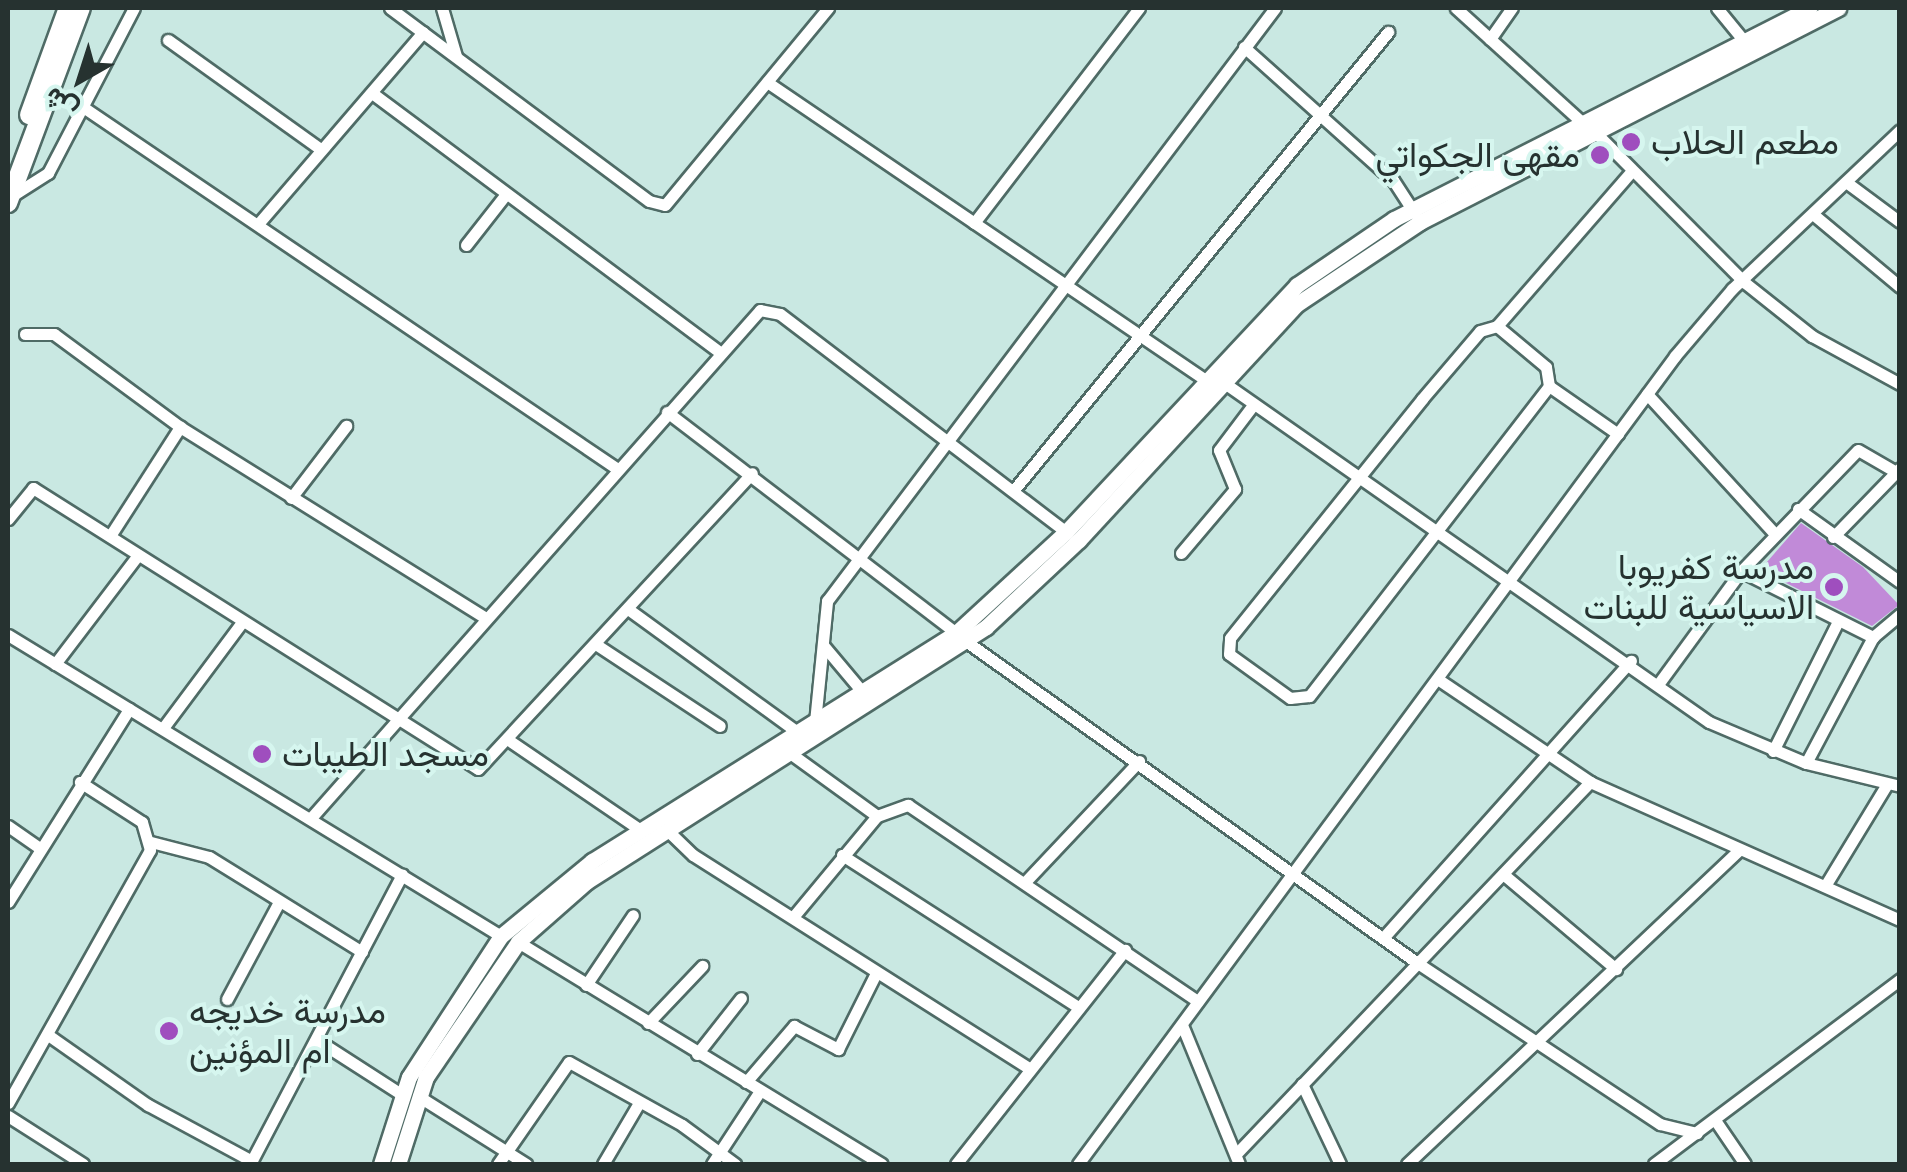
<!DOCTYPE html>
<meta charset="utf-8">
<style>
body{margin:0}
#map{position:relative;width:1907px;height:1172px;overflow:hidden;background:#c9e8e2;font-family:Helvetica,Vazirmatn,sans-serif}
div>[style]{position:absolute}
.building>*{inset:0;background:#c18ad8}
.roads{filter:drop-shadow(2px 0 #4f6b66) drop-shadow(-2px 0 #4f6b66) drop-shadow(0 2px #4f6b66) drop-shadow(0 -2px #4f6b66)}
.minor>*{height:11px;margin:-5.5px;padding:0 5.5px;transform-origin:5.5px;border-radius:5.5px;background:#fff}
.secondary>*{height:15px;margin:-7.5px;padding:0 7.5px;transform-origin:7.5px;border-radius:7.5px;background:#fff}
.trunk>*{height:18px;margin:-9px;padding:0 9px;transform-origin:9px;border-radius:9px;background:#fff}
.dots>*{width:28px;height:28px;translate:-50% -50%;box-sizing:border-box;border:5px solid #d6f6ef;border-radius:50%}
span{translate:-50% -50%;white-space:nowrap;text-align:center;line-height:1.15;-webkit-text-stroke:8px #d6f6ef;paint-order:stroke}
.poi-label{font-size:35px;color:#263230}
.left{translate:0 -50%;text-align:left}
.right{translate:-100% -50%;text-align:right}
.frame{position:absolute;inset:0;border:10px solid #263230;pointer-events:none}
.north{position:absolute;left:30px;top:30px;width:100px;height:100px;-webkit-text-stroke:8px #d6f6ef;paint-order:stroke;rotate:219deg;font-size:28px;font-weight:700;line-height:40px;text-align:center;color:#263230}
.north::after{content:'';display:block;margin:auto;width:35px;height:45px;background:#263230;clip-path:polygon(50% 0,100% 100%,50% 72%,0 100%)}
</style>
<div id="map">
<div class="building">
<div style="clip-path:polygon(1801px 523px,1863px 567px,1899px 605px,1872px 626px,1760px 570px)"></div>
</div>
<div class="roads">
<div class="minor">
<div style="left:390px;top:8px;width:323px;rotate:36.7deg"></div>
<div style="left:649px;top:201px;width:16px;rotate:14deg"></div>
<div style="left:665px;top:205px;width:256px;rotate:-50.4deg"></div>
<div style="left:442px;top:8px;width:50px;rotate:73.7deg"></div>
<div style="left:1456px;top:8px;width:171px;rotate:42.2deg"></div>
<div style="left:1717px;top:8px;width:43px;rotate:50.7deg"></div>
<div style="left:1490px;top:39px;width:38px;rotate:-55deg"></div>
<div style="left:168px;top:40px;width:187px;rotate:35.6deg"></div>
<div style="left:1244px;top:47px;width:200px;rotate:41.8deg"></div>
<div style="left:1393px;top:180px;width:40px;rotate:57.1deg"></div>
<div style="left:767px;top:82px;width:528px;rotate:34.2deg"></div>
<div style="left:372px;top:93px;width:433px;rotate:36.7deg"></div>
<div style="left:83px;top:107px;width:644px;rotate:34.11deg"></div>
<div style="left:1597px;top:134px;width:209px;rotate:45.2deg"></div>
<div style="left:1744px;top:282px;width:87px;rotate:38.5deg"></div>
<div style="left:1812px;top:336px;width:100px;rotate:28.6deg"></div>
<div style="left:1846px;top:182px;width:67px;rotate:36.5deg"></div>
<div style="left:10px;top:197px;width:45px;rotate:-32.3deg"></div>
<div style="left:48px;top:173px;width:186px;rotate:-62.5deg"></div>
<div style="left:1814px;top:215px;width:112px;rotate:39.9deg"></div>
<div style="left:974px;top:223px;width:271px;rotate:-52.5deg"></div>
<div style="left:258px;top:224px;width:253px;rotate:-49.3deg"></div>
<div style="left:466px;top:245px;width:65px;rotate:-51.9deg"></div>
<div style="left:1497px;top:326px;width:64px;rotate:39.9deg"></div>
<div style="left:1546px;top:367px;width:19px;rotate:81deg"></div>
<div style="left:1549px;top:386px;width:392px;rotate:127.7deg"></div>
<div style="left:1309px;top:696px;width:19px;rotate:174deg"></div>
<div style="left:1290px;top:698px;width:75px;rotate:-144.2deg"></div>
<div style="left:1229px;top:654px;width:16px;rotate:-86deg"></div>
<div style="left:1230px;top:638px;width:307px;rotate:-51.2deg"></div>
<div style="left:1422px;top:399px;width:89px;rotate:-49.5deg"></div>
<div style="left:1480px;top:331px;width:18px;rotate:-16deg"></div>
<div style="left:1497px;top:326px;width:204px;rotate:-49deg"></div>
<div style="left:25px;top:334px;width:29px"></div>
<div style="left:54px;top:334px;width:157px;rotate:36.4deg"></div>
<div style="left:180px;top:427px;width:358px;rotate:32deg"></div>
<div style="left:1223px;top:382px;width:593px;rotate:34.98deg"></div>
<div style="left:1709px;top:722px;width:105px;rotate:22.9deg"></div>
<div style="left:1806px;top:763px;width:97px;rotate:13.7deg"></div>
<div style="left:1549px;top:386px;width:84px;rotate:34.8deg"></div>
<div style="left:1647px;top:394px;width:188px;rotate:47.6deg"></div>
<div style="left:667px;top:412px;width:364px;rotate:37.4deg"></div>
<div style="left:1013px;top:491px;width:593px;rotate:-50.75deg"></div>
<div style="left:291px;top:498px;width:91px;rotate:-52.6deg"></div>
<div style="left:1798px;top:509px;width:125px;rotate:35.6deg"></div>
<div style="left:8px;top:519px;width:40px;rotate:-51deg"></div>
<div style="left:33px;top:488px;width:526px;rotate:32.27deg"></div>
<div style="left:478px;top:769px;width:403px;rotate:-47.2deg"></div>
<div style="left:110px;top:536px;width:130px;rotate:-57.3deg"></div>
<div style="left:1833px;top:537px;width:96px;rotate:-45.8deg"></div>
<div style="left:1181px;top:553px;width:84px;rotate:-49.8deg"></div>
<div style="left:1235px;top:489px;width:42px;rotate:-112.3deg"></div>
<div style="left:1219px;top:450px;width:56px;rotate:-52.9deg"></div>
<div style="left:1741px;top:571px;width:148px;rotate:26.6deg"></div>
<div style="left:628px;top:609px;width:213px;rotate:36deg"></div>
<div style="left:8px;top:635px;width:578px;rotate:31.41deg"></div>
<div style="left:967px;top:642px;width:551px;rotate:35.48deg"></div>
<div style="left:1416px;top:962px;width:293px;rotate:33.6deg"></div>
<div style="left:1660px;top:1124px;width:38px;rotate:14deg"></div>
<div style="left:597px;top:645px;width:147px;rotate:33.4deg"></div>
<div style="left:823px;top:645px;width:65px;rotate:50deg"></div>
<div style="left:55px;top:664px;width:137px;rotate:-52.7deg"></div>
<div style="left:1439px;top:680px;width:182px;rotate:34deg"></div>
<div style="left:1590px;top:782px;width:339px;rotate:24deg"></div>
<div style="left:1659px;top:683px;width:139px;rotate:-53.8deg"></div>
<div style="left:1741px;top:571px;width:168px;rotate:-46deg"></div>
<div style="left:1858px;top:450px;width:44px;rotate:30.1deg"></div>
<div style="left:815px;top:722px;width:122px;rotate:-84.3deg"></div>
<div style="left:827px;top:601px;width:743px;rotate:-52.93deg"></div>
<div style="left:163px;top:728px;width:132px;rotate:-53.3deg"></div>
<div style="left:510px;top:741px;width:160px;rotate:34.3deg"></div>
<div style="left:1773px;top:751px;width:145px;rotate:-63.4deg"></div>
<div style="left:790px;top:753px;width:107px;rotate:35.9deg"></div>
<div style="left:1806px;top:763px;width:143px;rotate:-62deg"></div>
<div style="left:1873px;top:637px;width:35px;rotate:-40deg"></div>
<div style="left:310px;top:819px;width:679px;rotate:-48.52deg"></div>
<div style="left:760px;top:310px;width:20px;rotate:11deg"></div>
<div style="left:780px;top:314px;width:360px;rotate:37.3deg"></div>
<div style="left:8px;top:826px;width:39px;rotate:35deg"></div>
<div style="left:667px;top:830px;width:36px;rotate:44deg"></div>
<div style="left:693px;top:855px;width:398px;rotate:32.4deg"></div>
<div style="left:151px;top:842px;width:60px;rotate:14.5deg"></div>
<div style="left:209px;top:857px;width:180px;rotate:31.8deg"></div>
<div style="left:842px;top:855px;width:281px;rotate:32.8deg"></div>
<div style="left:1503px;top:874px;width:148px;rotate:40.1deg"></div>
<div style="left:1026px;top:881px;width:165px;rotate:-46.7deg"></div>
<div style="left:1825px;top:886px;width:119px;rotate:-58.7deg"></div>
<div style="left:8px;top:902px;width:228px;rotate:-57.9deg"></div>
<div style="left:793px;top:917px;width:131px;rotate:-50.3deg"></div>
<div style="left:877px;top:816px;width:33px;rotate:-20deg"></div>
<div style="left:908px;top:805px;width:350px;rotate:34.1deg"></div>
<div style="left:1383px;top:938px;width:372px;rotate:-48.2deg"></div>
<div style="left:518px;top:942px;width:426px;rotate:31.4deg"></div>
<div style="left:586px;top:985px;width:84px;rotate:-56.1deg"></div>
<div style="left:227px;top:999px;width:108px;rotate:-61.8deg"></div>
<div style="left:648px;top:1023px;width:79px;rotate:-46.5deg"></div>
<div style="left:1182px;top:1025px;width:150px;rotate:67.7deg"></div>
<div style="left:48px;top:1035px;width:122px;rotate:35deg"></div>
<div style="left:148px;top:1105px;width:118px;rotate:28.3deg"></div>
<div style="left:317px;top:1040px;width:100px;rotate:32.7deg"></div>
<div style="left:697px;top:1054px;width:71px;rotate:-51.8deg"></div>
<div style="left:746px;top:1082px;width:74px;rotate:-49.4deg"></div>
<div style="left:794px;top:1026px;width:50px;rotate:27.6deg"></div>
<div style="left:838px;top:1049px;width:85px;rotate:-63.4deg"></div>
<div style="left:1302px;top:1084px;width:89px;rotate:64.6deg"></div>
<div style="left:418px;top:1096px;width:128px;rotate:32.2deg"></div>
<div style="left:8px;top:1103px;width:290px;rotate:-60.7deg"></div>
<div style="left:150px;top:850px;width:29px;rotate:-106deg"></div>
<div style="left:142px;top:822px;width:74px;rotate:-147.2deg"></div>
<div style="left:8px;top:1116px;width:89px;rotate:32.6deg"></div>
<div style="left:1715px;top:1120px;width:53px;rotate:55.7deg"></div>
<div style="left:1236px;top:1154px;width:514px;rotate:-46.42deg"></div>
<div style="left:250px;top:1164px;width:327px;rotate:-62.3deg"></div>
<div style="left:498px;top:1164px;width:124px;rotate:-55.2deg"></div>
<div style="left:569px;top:1062px;width:129px;rotate:29.1deg"></div>
<div style="left:682px;top:1125px;width:66px;rotate:36.3deg"></div>
<div style="left:603px;top:1164px;width:71px;rotate:-59.5deg"></div>
<div style="left:712px;top:1164px;width:87px;rotate:-56.7deg"></div>
<div style="left:956px;top:1164px;width:273px;rotate:-51.7deg"></div>
<div style="left:1078px;top:1164px;width:1005px;rotate:-53.54deg"></div>
<div style="left:1675px;top:356px;width:88px;rotate:-49.6deg"></div>
<div style="left:1732px;top:289px;width:231px;rotate:-43.4deg"></div>
<div style="left:1407px;top:1164px;width:457px;rotate:-43.4deg"></div>
<div style="left:1654px;top:1164px;width:308px;rotate:-36.9deg"></div>
</div>
<div class="secondary">
<div style="left:381px;top:1164px;width:91px;rotate:-72.2deg"></div>
<div style="left:409px;top:1077px;width:168px;rotate:-56.9deg"></div>
<div style="left:501px;top:936px;width:118px;rotate:-39.5deg"></div>
<div style="left:592px;top:861px;width:430px;rotate:-32.1deg"></div>
<div style="left:956px;top:633px;width:149px;rotate:-42.6deg"></div>
<div style="left:1066px;top:532px;width:338px;rotate:-46.9deg"></div>
<div style="left:1297px;top:285px;width:117px;rotate:-34.2deg"></div>
<div style="left:1394px;top:219px;width:466px;rotate:-26.9deg"></div>
<div style="left:398px;top:1164px;width:91px;rotate:-72.2deg"></div>
<div style="left:426px;top:1077px;width:163px;rotate:-55.7deg"></div>
<div style="left:518px;top:942px;width:91px;rotate:-41.4deg"></div>
<div style="left:586px;top:882px;width:474px;rotate:-32.5deg"></div>
<div style="left:986px;top:627px;width:127px;rotate:-43.1deg"></div>
<div style="left:1079px;top:540px;width:321px;rotate:-47.3deg"></div>
<div style="left:1297px;top:304px;width:148px;rotate:-33.7deg"></div>
<div style="left:1420px;top:222px;width:470px;rotate:-27.1deg"></div>
</div>
<div class="trunk">
<div style="left:29px;top:115px;width:114px;rotate:-70deg"></div>
<div style="left:8px;top:203px;width:208px;rotate:-69.5deg"></div>
</div>
</div>
<div class="dots">
<div style="left:1631px;top:142px;background:#9f4ebe"></div>
<div style="left:1600px;top:155px;background:#9f4ebe"></div>
<div style="left:1834px;top:587px;background:#9f4ebe"></div>
<div style="left:262px;top:754px;background:#9f4ebe"></div>
<div style="left:169px;top:1031px;background:#9f4ebe"></div>
</div>
<div class="poi-label">
<span class="left" style="left:1651px;top:142px">مطعم الحلاب</span>
<span class="right" style="left:1580px;top:155px">مقهى الجكواتي</span>
<span class="right" style="left:1814px;top:587px">مدرسة كفريوبا<br>الاسياسية للبنات</span>
<span class="left" style="left:282px;top:754px">مسجد الطيبات</span>
<span class="left" style="left:189px;top:1031px">مدرسة خديجه<br>ام المؤنين</span>
</div>
<div class="frame"></div>
<div class="north">ش</div>
</div>
